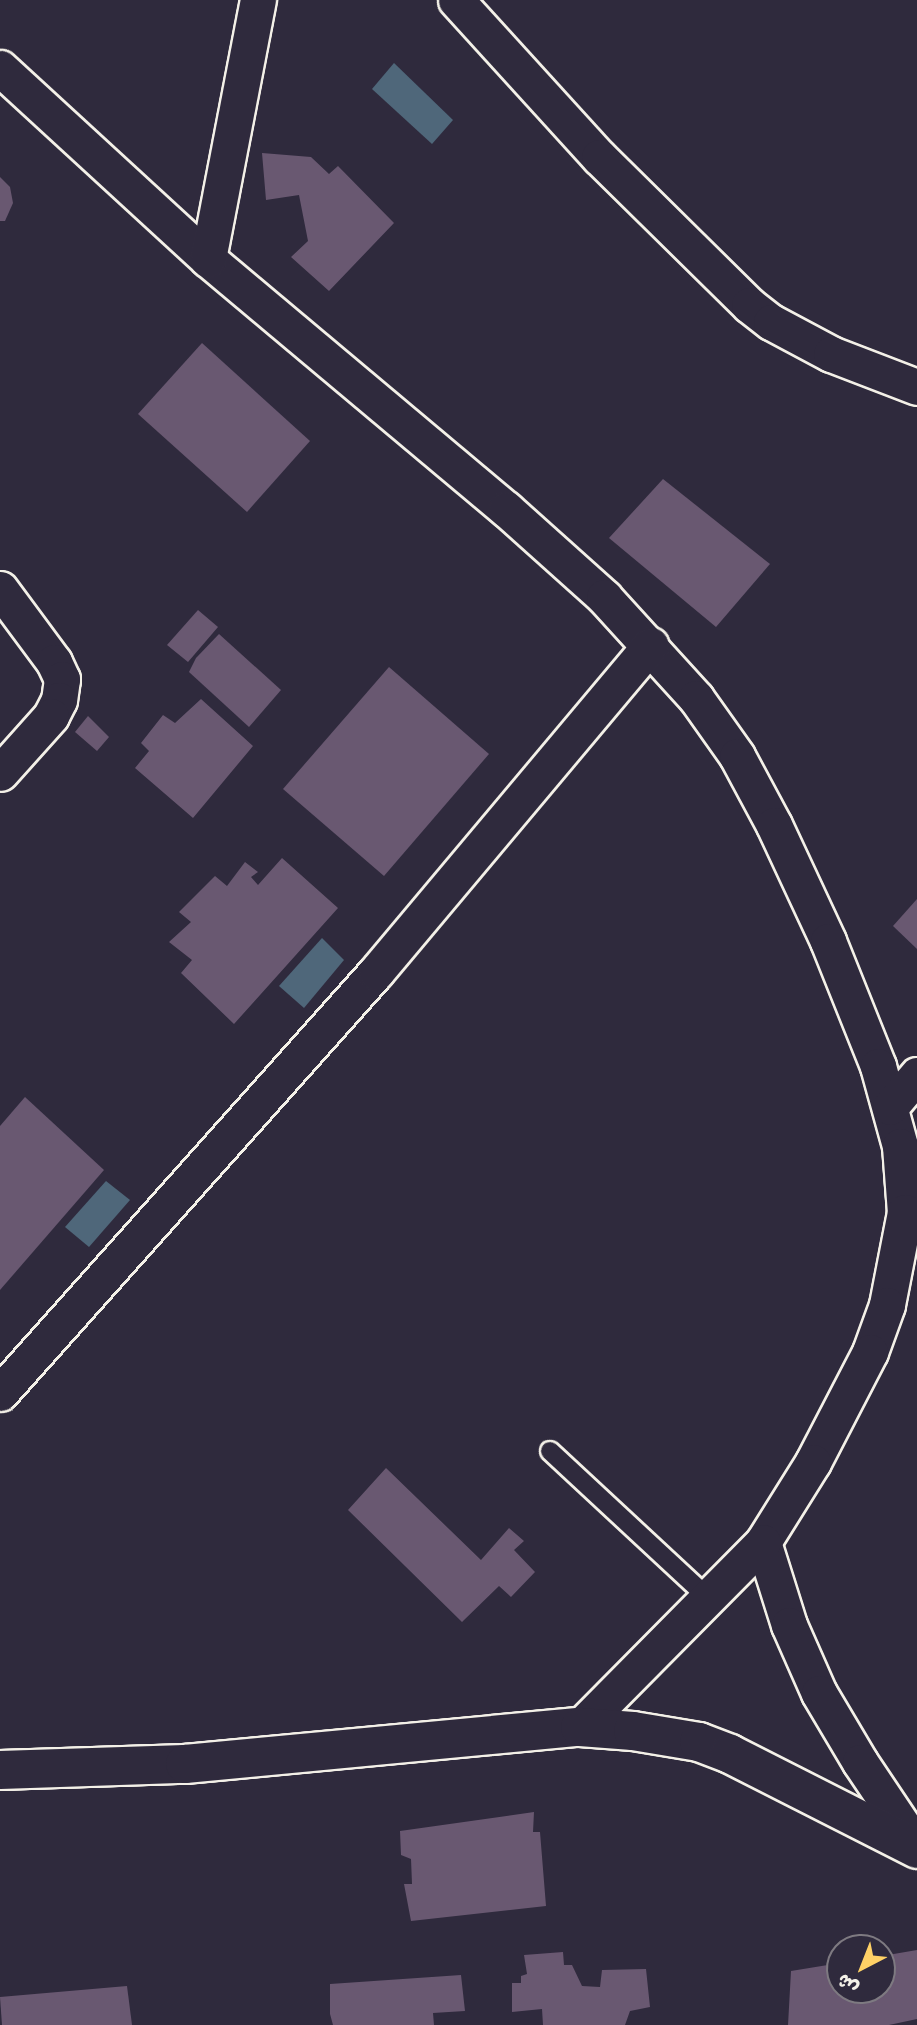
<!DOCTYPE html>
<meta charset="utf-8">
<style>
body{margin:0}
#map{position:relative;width:917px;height:2025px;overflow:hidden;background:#2f2a3d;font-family:"Balsamiq Sans","Playpen Sans Arabic",sans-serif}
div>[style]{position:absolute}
.water>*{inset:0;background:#4f677a}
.building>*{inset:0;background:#695871}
.roads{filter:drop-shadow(2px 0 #f4f1e8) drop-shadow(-2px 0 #f4f1e8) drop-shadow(0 2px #f4f1e8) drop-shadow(0 -2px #f4f1e8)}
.lane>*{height:18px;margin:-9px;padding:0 9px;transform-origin:9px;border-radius:9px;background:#2f2a3d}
.street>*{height:35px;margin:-17.5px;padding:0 17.5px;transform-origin:17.5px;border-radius:17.5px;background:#2f2a3d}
.secondary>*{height:38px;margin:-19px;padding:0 19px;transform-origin:19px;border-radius:19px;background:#2f2a3d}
span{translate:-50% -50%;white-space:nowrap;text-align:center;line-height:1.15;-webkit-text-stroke:5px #2f2a3d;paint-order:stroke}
.north{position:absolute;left:826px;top:1934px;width:70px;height:70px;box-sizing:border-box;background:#2f2a3d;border:2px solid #7e7a81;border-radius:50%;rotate:222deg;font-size:19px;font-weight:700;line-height:28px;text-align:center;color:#f4f1e8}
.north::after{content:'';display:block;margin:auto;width:24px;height:32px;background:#ffd166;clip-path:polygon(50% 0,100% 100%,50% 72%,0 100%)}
</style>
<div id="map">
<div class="water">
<div style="clip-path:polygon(394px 63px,453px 120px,432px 144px,372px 89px)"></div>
<div style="clip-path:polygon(322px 938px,344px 960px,304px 1008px,279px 986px)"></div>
<div style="clip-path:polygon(106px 1181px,130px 1200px,89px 1247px,65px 1227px)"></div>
</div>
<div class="building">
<div style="clip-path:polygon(262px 153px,311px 157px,329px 174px,338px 166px,394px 223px,329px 291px,291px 257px,308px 241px,299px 195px,266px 200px)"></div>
<div style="clip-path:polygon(0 177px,10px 187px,13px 203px,5px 221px,0 221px)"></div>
<div style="clip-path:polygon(202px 343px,310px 441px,247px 512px,138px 414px)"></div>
<div style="clip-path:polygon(663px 479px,770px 564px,716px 627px,609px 538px)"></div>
<div style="clip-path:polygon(198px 610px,218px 627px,188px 662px,167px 645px)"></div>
<div style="clip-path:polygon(219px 634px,281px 690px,249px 727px,189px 672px,196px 658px)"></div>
<div style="clip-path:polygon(389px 667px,489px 754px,384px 876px,283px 789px)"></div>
<div style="clip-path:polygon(201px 699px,253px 746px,193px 818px,135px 768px,149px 751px,141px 743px,163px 715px,175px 723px)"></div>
<div style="clip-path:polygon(88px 716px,109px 737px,97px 751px,75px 732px)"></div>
<div style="clip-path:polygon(282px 858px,338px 908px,234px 1024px,181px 973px,192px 960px,169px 942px,191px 922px,179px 912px,215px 876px,227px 886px,245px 862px,258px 872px,251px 877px,258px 885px)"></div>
<div style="clip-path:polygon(917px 899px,917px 949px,893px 926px)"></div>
<div style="clip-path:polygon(25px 1097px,104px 1170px,0 1290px,0 1126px)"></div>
<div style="clip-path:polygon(386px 1468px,481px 1560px,509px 1528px,524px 1541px,514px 1550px,535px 1572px,511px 1597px,499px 1586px,462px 1622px,348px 1510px)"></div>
<div style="clip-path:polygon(534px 1812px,533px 1832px,540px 1832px,546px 1906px,411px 1921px,404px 1884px,412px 1884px,411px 1859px,401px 1855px,400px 1831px)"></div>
<div style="clip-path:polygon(917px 1950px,917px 2019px,889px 2025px,788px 2025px,791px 1971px,840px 1963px,840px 1990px,882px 1990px,882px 1956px)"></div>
<div style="clip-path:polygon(563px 1952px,564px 1965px,572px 1965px,582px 1986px,600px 1987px,602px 1970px,646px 1969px,650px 2007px,630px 2011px,625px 2025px,543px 2025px,542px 2009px,512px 2012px,512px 1983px,521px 1983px,521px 1976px,527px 1974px,524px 1955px)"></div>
<div style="clip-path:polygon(461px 1975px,465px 2011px,433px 2013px,434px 2025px,333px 2025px,330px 2014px,330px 1984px)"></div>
<div style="clip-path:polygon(127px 1986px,132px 2025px,2px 2025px,0 1997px)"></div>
</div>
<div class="roads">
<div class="lane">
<div style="left:550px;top:1451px;width:216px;rotate:42.9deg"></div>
</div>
<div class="street">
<div style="left:456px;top:0;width:212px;rotate:47.7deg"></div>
<div style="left:599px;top:157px;width:211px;rotate:44.6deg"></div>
<div style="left:749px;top:305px;width:28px;rotate:38deg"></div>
<div style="left:771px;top:322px;width:68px;rotate:28.1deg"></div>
<div style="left:831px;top:354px;width:92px;rotate:21deg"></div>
<div style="left:0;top:68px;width:282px;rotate:42.6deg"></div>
<div style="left:208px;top:259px;width:389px;rotate:40deg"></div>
<div style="left:506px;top:509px;width:132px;rotate:41.9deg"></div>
<div style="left:604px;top:597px;width:137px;rotate:47.7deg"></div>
<div style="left:696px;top:698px;width:71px;rotate:54.7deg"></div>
<div style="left:737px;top:756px;width:78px;rotate:61.8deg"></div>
<div style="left:774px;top:825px;width:128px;rotate:65deg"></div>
<div style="left:828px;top:941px;width:135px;rotate:68.2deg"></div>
<div style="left:878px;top:1066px;width:83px;rotate:74.6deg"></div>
<div style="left:900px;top:1146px;width:66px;rotate:85.7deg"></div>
<div style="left:905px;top:1212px;width:95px;rotate:101deg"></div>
<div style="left:887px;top:1305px;width:50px;rotate:109.9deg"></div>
<div style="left:870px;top:1352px;width:124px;rotate:117.4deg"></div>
<div style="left:813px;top:1462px;width:94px;rotate:122deg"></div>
<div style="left:763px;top:1542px;width:87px;rotate:72.6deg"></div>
<div style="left:789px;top:1625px;width:74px;rotate:66.2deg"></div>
<div style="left:819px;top:1693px;width:80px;rotate:59.3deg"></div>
<div style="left:860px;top:1762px;width:102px;rotate:56.2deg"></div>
<div style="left:208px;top:259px;width:264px;rotate:-79.1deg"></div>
<div style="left:0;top:589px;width:91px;rotate:53.5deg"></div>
<div style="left:54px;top:662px;width:19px;rotate:65deg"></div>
<div style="left:62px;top:679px;width:21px;rotate:98deg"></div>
<div style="left:59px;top:700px;width:18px;rotate:117deg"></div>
<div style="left:51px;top:716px;width:76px;rotate:131.8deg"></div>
<div style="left:890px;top:1107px;width:42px;rotate:-49.8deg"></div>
<div style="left:0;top:1393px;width:564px;rotate:-48.23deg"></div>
<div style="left:376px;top:972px;width:427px;rotate:-50deg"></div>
<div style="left:580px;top:1727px;width:260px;rotate:-45.3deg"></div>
</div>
<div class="secondary">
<div style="left:0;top:1770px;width:185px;rotate:-1.9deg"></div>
<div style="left:185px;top:1764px;width:397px;rotate:-5.4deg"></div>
<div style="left:580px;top:1727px;width:53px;rotate:4.3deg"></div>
<div style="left:633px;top:1731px;width:67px;rotate:9.5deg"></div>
<div style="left:699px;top:1742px;width:33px;rotate:21deg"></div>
<div style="left:730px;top:1754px;width:210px;rotate:26.9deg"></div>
</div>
</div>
<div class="north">ش</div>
</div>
